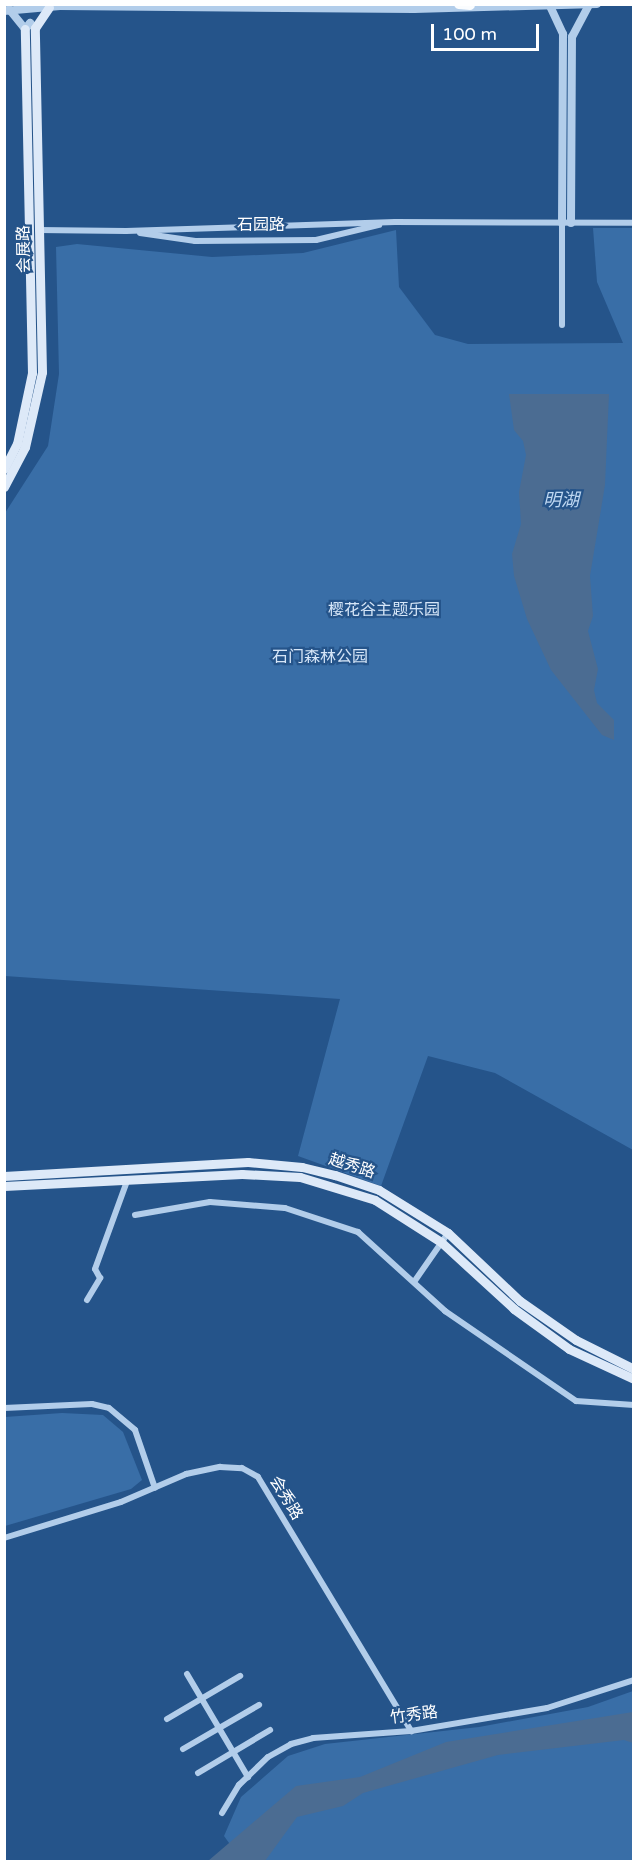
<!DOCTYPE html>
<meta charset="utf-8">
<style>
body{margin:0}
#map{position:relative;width:638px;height:1866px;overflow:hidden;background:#25548a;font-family:"Varela Round","Noto Sans SC",sans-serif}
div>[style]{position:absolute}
.green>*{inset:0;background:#396ea7}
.water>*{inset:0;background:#4b6c92}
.minor>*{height:6px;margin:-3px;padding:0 3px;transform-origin:3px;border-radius:3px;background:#b2cdea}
.tertiary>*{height:8px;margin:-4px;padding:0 4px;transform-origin:4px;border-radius:4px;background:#b2cdea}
.secondary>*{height:9px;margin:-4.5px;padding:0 4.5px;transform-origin:4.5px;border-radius:4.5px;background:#dde9f8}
.trunk>*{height:10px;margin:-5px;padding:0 5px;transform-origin:5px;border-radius:5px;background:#fafcfe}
span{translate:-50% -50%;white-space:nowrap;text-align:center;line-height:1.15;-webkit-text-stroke:4.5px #25548a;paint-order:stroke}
.street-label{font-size:16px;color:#fff}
.park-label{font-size:16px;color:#d6e6f8}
.water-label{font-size:18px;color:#bed7f1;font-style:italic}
.frame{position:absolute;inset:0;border:6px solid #fff;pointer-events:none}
.scale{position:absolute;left:431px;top:24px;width:108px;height:27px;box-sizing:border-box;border:3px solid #fff;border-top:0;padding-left:8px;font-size:18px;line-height:21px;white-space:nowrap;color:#fff;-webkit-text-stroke:4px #25548a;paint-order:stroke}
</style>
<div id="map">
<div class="green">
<div style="clip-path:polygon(593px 228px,633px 228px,633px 1150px,495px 1073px,428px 1056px,381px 1186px,298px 1156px,340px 999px,5px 976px,5px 513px,48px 446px,59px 374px,56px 247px,77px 244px,212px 257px,303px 253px,396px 230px,399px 287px,435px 335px,468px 344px,623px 343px,597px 282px)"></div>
<div style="clip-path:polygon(62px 1413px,103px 1415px,123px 1432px,142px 1480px,131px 1489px,5px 1526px,5px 1417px)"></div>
<div style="clip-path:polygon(633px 1691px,633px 1861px,242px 1861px,224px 1836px,241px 1797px,288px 1756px,325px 1744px,479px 1727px,588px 1707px)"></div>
</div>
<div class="water">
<div style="clip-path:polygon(509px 394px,609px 394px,605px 485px,590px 576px,593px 616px,588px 631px,598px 669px,594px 690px,597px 703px,614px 720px,614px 740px,602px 735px,551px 670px,527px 619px,514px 576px,512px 554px,521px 524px,519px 492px,526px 455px,523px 441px,514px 430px)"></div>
<div style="clip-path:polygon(633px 1712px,633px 1743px,624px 1740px,498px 1755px,363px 1793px,343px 1806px,297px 1817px,265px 1861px,208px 1861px,296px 1786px,360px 1777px,446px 1742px)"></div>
</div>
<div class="minor">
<div style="left:38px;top:230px;width:88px;rotate:0.7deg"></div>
<div style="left:126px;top:231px;width:269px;rotate:-1.9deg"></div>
<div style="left:395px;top:222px;width:239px;rotate:0.2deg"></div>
<div style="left:140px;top:233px;width:56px;rotate:8.3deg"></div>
<div style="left:195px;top:241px;width:121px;rotate:-0.5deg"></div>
<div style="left:316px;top:240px;width:65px;rotate:-13.4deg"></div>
<div style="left:562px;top:325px;width:102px;rotate:-90deg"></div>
<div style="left:135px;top:1215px;width:76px;rotate:-9.8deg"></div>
<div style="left:210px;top:1202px;width:75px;rotate:4.6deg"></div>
<div style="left:285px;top:1208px;width:77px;rotate:18.2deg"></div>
<div style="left:358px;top:1232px;width:118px;rotate:42.2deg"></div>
<div style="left:445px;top:1311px;width:159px;rotate:34.5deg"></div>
<div style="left:576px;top:1401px;width:58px;rotate:3.9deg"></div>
<div style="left:414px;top:1282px;width:60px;rotate:-55.2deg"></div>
<div style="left:87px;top:1300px;width:26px;rotate:-59deg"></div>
<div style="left:100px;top:1278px;width:10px;rotate:-119deg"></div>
<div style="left:95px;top:1269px;width:94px;rotate:-70deg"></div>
<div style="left:4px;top:1408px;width:88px;rotate:-2.6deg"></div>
<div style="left:92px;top:1404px;width:17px;rotate:13deg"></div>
<div style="left:109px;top:1408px;width:34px;rotate:40deg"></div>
<div style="left:135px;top:1430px;width:61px;rotate:71deg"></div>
<div style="left:4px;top:1538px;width:122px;rotate:-17.1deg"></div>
<div style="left:121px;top:1502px;width:71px;rotate:-23.3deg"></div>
<div style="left:186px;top:1474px;width:35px;rotate:-12deg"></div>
<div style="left:220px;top:1467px;width:22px;rotate:3deg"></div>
<div style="left:242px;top:1468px;width:18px;rotate:29deg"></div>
<div style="left:258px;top:1477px;width:297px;rotate:58.9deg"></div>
<div style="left:187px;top:1674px;width:120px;rotate:59.4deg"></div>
<div style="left:167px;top:1719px;width:85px;rotate:-30.5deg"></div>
<div style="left:183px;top:1749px;width:88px;rotate:-30.1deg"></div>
<div style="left:198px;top:1773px;width:84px;rotate:-30.8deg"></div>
<div style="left:222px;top:1813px;width:33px;rotate:-59deg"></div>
<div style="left:239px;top:1785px;width:40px;rotate:-44deg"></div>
<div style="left:268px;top:1757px;width:26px;rotate:-29deg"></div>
<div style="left:291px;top:1744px;width:23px;rotate:-15deg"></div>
<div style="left:313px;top:1738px;width:98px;rotate:-4.1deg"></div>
<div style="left:411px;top:1731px;width:138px;rotate:-9.6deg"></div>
<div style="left:547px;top:1708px;width:91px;rotate:-17.8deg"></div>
</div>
<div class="tertiary">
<div style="left:550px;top:6px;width:31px;rotate:65deg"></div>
<div style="left:563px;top:34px;width:189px;rotate:90.3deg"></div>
<div style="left:9px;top:9px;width:26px;rotate:51deg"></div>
<div style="left:25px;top:29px;width:8px;rotate:-50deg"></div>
<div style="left:30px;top:23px;width:7px;rotate:45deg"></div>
<div style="left:4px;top:11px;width:56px;rotate:-5.1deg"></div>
<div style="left:60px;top:6px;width:354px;rotate:0.5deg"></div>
<div style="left:414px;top:9px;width:183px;rotate:-1.6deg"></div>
<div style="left:571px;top:223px;width:186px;rotate:-89.7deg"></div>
<div style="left:572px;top:37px;width:36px;rotate:-62deg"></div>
</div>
<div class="secondary">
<div style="left:4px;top:469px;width:28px;rotate:-63deg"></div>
<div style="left:17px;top:444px;width:73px;rotate:-78.1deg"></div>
<div style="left:32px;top:373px;width:344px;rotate:-91.2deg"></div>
<div style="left:4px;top:487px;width:45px;rotate:-62.3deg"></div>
<div style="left:25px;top:447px;width:77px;rotate:-77.2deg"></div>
<div style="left:42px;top:372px;width:344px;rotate:-91.2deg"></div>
<div style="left:35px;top:28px;width:25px;rotate:-56deg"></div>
<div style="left:4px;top:1176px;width:244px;rotate:-3.3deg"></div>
<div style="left:248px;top:1162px;width:54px;rotate:5.3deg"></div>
<div style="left:302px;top:1167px;width:34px;rotate:14deg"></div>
<div style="left:335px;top:1175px;width:46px;rotate:18.8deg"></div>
<div style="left:379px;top:1190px;width:81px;rotate:31.9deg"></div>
<div style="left:448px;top:1233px;width:99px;rotate:43.4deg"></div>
<div style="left:520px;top:1301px;width:68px;rotate:34.9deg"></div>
<div style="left:576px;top:1340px;width:65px;rotate:26.6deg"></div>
<div style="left:4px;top:1186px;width:238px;rotate:-2.9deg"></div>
<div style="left:242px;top:1174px;width:58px;rotate:3deg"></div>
<div style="left:300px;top:1177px;width:78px;rotate:17deg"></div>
<div style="left:375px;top:1200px;width:78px;rotate:32.5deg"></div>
<div style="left:441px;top:1242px;width:99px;rotate:42.5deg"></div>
<div style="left:514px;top:1309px;width:68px;rotate:36deg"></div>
<div style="left:569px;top:1349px;width:72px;rotate:24.8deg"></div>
</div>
<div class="trunk">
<div style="left:459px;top:4px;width:11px;rotate:5deg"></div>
</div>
<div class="street-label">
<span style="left:261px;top:225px">石园路</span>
<span style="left:24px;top:249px;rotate:-91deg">会展路</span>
<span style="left:352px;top:1166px;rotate:18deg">越秀路</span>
<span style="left:286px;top:1498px;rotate:59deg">会秀路</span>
<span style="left:414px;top:1715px;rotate:-7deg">竹秀路</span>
</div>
<div class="park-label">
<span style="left:384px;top:610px">樱花谷主题乐园</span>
<span style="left:320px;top:657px">石门森林公园</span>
</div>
<div class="water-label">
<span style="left:561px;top:500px">明湖</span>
</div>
<div class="frame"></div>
<div class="scale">100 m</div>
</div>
